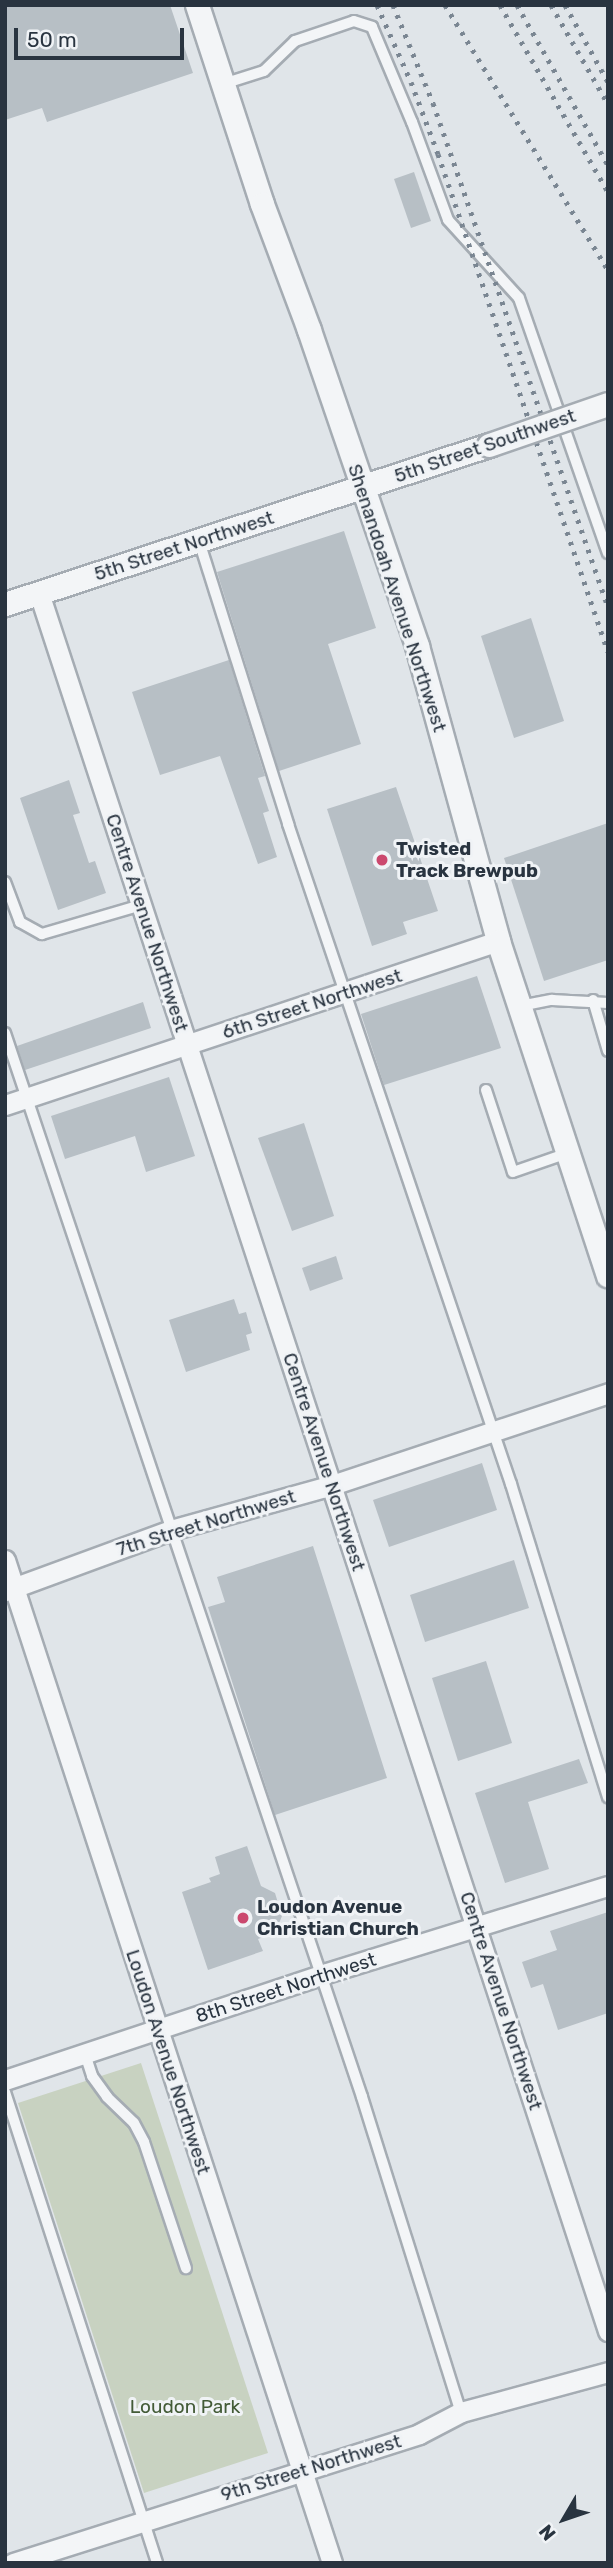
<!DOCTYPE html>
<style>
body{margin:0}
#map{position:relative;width:613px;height:2568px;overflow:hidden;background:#e0e5e9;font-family:Rubik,sans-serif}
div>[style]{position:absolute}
.green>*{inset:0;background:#c8d2c1}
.building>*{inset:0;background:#b7bfc5}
.roads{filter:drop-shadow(2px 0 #a5acb3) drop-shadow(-2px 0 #a5acb3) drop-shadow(0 2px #a5acb3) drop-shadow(0 -2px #a5acb3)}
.service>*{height:10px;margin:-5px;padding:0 5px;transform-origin:5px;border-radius:5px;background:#f3f5f7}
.minor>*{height:19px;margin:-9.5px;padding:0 9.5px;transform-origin:9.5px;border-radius:9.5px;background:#f3f5f7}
.tertiary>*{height:23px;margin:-11.5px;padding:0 11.5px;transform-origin:11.5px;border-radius:11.5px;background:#f3f5f7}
.rail>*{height:5px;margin-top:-2.5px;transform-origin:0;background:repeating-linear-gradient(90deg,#7a8692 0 3.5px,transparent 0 10.5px)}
.bridges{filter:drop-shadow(2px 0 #a5acb3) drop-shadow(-2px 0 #a5acb3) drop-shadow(0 2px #a5acb3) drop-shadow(0 -2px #a5acb3)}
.tertiary-bridge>*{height:23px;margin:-11.5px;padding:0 11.5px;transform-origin:11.5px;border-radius:11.5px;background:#f3f5f7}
.dots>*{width:19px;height:19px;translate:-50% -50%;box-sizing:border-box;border:4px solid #f0f3f6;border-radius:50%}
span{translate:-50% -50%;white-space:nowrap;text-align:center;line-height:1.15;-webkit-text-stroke:6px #f0f3f6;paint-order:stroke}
.street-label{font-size:19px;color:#293440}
.poi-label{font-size:19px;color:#293440;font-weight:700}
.left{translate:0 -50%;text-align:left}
.park-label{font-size:19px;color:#435b37}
.frame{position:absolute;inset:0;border:7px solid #293440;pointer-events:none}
.north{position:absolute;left:529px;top:2484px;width:70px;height:70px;-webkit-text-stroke:5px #f0f3f6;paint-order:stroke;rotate:231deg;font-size:19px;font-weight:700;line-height:28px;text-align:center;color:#293440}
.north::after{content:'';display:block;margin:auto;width:24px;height:32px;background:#293440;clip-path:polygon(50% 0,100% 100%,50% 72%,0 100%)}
.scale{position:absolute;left:14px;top:28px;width:170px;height:32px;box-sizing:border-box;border:4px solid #293440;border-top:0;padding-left:9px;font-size:21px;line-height:24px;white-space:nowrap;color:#293440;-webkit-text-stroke:5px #f0f3f6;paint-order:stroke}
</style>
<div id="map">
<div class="green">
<div style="clip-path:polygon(141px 2063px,268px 2453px,144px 2493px,18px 2103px)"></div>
</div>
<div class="building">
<div style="clip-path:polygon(5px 5px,170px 5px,193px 73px,47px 122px,42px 108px,5px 120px)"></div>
<div style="clip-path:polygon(414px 172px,431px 221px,411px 228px,394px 179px)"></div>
<div style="clip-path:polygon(344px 531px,376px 628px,328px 644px,361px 744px,279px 771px,217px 572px)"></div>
<div style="clip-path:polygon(531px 618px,564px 721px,514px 738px,481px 636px)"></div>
<div style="clip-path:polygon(229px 660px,265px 776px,258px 778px,269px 811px,263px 813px,277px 857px,258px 864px,220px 756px,160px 775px,132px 692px)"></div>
<div style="clip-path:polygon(69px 780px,80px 813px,73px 815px,89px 863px,95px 861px,106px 893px,58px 910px,20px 798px)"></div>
<div style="clip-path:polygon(396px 787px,438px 911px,403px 922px,407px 934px,372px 946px,327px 809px)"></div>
<div style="clip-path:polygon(608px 823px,608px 960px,544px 981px,504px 858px)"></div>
<div style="clip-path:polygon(477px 976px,501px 1048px,384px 1085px,361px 1014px)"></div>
<div style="clip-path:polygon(143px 1002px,151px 1028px,25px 1070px,17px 1046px)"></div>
<div style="clip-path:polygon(169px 1077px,195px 1156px,146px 1172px,135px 1136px,65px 1159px,51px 1116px)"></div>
<div style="clip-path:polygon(304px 1123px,334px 1216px,292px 1231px,258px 1138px)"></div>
<div style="clip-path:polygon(336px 1256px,343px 1279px,310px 1291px,302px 1268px)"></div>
<div style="clip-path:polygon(234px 1299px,239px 1314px,246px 1312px,252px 1333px,246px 1335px,250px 1350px,186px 1372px,169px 1320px)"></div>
<div style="clip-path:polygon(482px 1463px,497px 1510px,389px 1547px,373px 1500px)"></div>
<div style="clip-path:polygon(313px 1546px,387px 1778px,275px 1815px,208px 1607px,225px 1602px,217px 1577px)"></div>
<div style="clip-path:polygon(514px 1560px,529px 1608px,425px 1642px,410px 1595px)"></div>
<div style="clip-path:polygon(486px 1661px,512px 1743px,458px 1761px,432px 1678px)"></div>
<div style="clip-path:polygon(579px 1759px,588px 1783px,528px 1802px,549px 1869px,505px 1883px,475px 1793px)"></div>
<div style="clip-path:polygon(247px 1846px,261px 1886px,275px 1893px,282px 1916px,275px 1933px,258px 1939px,263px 1951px,208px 1970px,182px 1892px,211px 1882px,209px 1878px,220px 1874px,215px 1857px)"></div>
<div style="clip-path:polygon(608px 1912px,608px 2013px,558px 2030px,543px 1984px,531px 1988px,522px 1962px,557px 1950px,550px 1931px)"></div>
</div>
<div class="roads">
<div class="service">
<div style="left:223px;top:84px;width:43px;rotate:-17.6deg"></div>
<div style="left:264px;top:71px;width:43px;rotate:-44.1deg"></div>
<div style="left:295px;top:41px;width:62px;rotate:-18.7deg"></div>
<div style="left:354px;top:21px;width:19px;rotate:18deg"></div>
<div style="left:372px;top:27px;width:103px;rotate:67.2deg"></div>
<div style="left:412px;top:122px;width:104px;rotate:69.8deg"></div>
<div style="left:448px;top:220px;width:105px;rotate:47.7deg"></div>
<div style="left:519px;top:298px;width:270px;rotate:70.8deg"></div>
<div style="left:199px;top:541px;width:297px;rotate:72.5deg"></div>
<div style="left:288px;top:824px;width:697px;rotate:71.33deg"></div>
<div style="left:511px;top:1484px;width:328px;rotate:72.8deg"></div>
<div style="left:5px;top:882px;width:43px;rotate:69.4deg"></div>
<div style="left:20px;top:922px;width:25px;rotate:29deg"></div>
<div style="left:42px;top:934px;width:103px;rotate:-16.3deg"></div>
<div style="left:593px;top:1000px;width:53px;rotate:73.6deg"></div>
<div style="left:520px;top:1006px;width:33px;rotate:-11deg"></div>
<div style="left:552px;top:1000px;width:56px;rotate:3.1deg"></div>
<div style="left:5px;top:1033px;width:1122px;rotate:71.45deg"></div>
<div style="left:362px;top:2097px;width:330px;rotate:72.6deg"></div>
<div style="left:486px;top:1090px;width:86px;rotate:71.8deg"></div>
<div style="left:513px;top:1172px;width:58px;rotate:-19.1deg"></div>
<div style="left:85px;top:2054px;width:23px;rotate:72deg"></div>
<div style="left:92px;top:2076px;width:26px;rotate:54deg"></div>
<div style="left:107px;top:2097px;width:37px;rotate:44deg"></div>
<div style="left:134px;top:2123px;width:21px;rotate:62deg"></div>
<div style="left:144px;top:2142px;width:133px;rotate:71.6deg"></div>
<div style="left:5px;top:2092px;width:495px;rotate:72.1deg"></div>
</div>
<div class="minor">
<div style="left:39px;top:593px;width:1829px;rotate:71.87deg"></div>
<div style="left:5px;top:1105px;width:520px;rotate:-18.4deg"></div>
<div style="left:5px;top:1560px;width:1055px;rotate:71.94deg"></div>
<div style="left:5px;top:1591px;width:177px;rotate:-20.2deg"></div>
<div style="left:171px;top:1530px;width:167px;rotate:-15.6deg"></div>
<div style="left:332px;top:1485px;width:291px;rotate:-18.4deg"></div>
<div style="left:5px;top:2080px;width:332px;rotate:-18.4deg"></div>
<div style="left:320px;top:1975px;width:301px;rotate:-17.2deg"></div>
<div style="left:13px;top:2563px;width:426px;rotate:-17.6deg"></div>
<div style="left:419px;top:2434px;width:47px;rotate:-27.6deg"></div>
<div style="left:461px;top:2412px;width:152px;rotate:-15.2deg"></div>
</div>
<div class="tertiary">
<div style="left:197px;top:5px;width:209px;rotate:71.9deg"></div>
<div style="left:262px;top:204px;width:134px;rotate:69.5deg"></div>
<div style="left:309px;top:330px;width:334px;rotate:71.1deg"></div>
<div style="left:417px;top:646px;width:306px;rotate:74.6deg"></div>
<div style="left:498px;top:941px;width:352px;rotate:71.8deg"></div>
<div style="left:5px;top:604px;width:509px;rotate:-18.19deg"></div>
</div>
</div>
<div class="rail">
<div style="left:377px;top:5px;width:84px;rotate:66.2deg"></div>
<div style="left:411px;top:82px;width:77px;rotate:69.4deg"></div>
<div style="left:438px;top:154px;width:526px;rotate:71.15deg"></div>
<div style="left:393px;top:5px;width:106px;rotate:67.8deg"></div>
<div style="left:433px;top:103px;width:534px;rotate:70.85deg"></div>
<div style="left:445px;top:5px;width:311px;rotate:58.4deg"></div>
<div style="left:500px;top:5px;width:216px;rotate:60deg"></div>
<div style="left:517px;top:5px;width:184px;rotate:60.4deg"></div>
<div style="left:551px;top:5px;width:114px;rotate:60.1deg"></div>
<div style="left:565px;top:5px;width:88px;rotate:60.8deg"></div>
</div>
<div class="bridges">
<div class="tertiary-bridge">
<div style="left:489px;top:445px;width:126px;rotate:-19deg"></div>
</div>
</div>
<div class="dots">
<div style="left:382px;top:860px;background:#cb486e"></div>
<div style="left:243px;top:1918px;background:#cb486e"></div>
</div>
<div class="street-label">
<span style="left:485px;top:446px;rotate:-19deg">5th Street Southwest</span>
<span style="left:184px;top:546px;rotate:-18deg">5th Street Northwest</span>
<span style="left:397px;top:598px;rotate:72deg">Shenandoah Avenue Northwest</span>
<span style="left:147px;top:923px;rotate:72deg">Centre Avenue Northwest</span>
<span style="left:312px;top:1004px;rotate:-18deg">6th Street Northwest</span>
<span style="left:324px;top:1462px;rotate:72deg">Centre Avenue Northwest</span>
<span style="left:206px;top:1523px;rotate:-17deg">7th Street Northwest</span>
<span style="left:286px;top:1988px;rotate:-18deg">8th Street Northwest</span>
<span style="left:501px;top:2001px;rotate:72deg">Centre Avenue Northwest</span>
<span style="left:168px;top:2062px;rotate:72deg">Loudon Avenue Northwest</span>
<span style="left:311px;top:2468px;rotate:-17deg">9th Street Northwest</span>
</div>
<div class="poi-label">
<span class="left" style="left:396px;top:860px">Twisted<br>Track Brewpub</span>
<span class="left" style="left:257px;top:1918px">Loudon Avenue<br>Christian Church</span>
</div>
<div class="park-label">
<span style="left:185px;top:2407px">Loudon Park</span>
</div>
<div class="frame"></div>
<div class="north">N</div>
<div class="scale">50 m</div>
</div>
